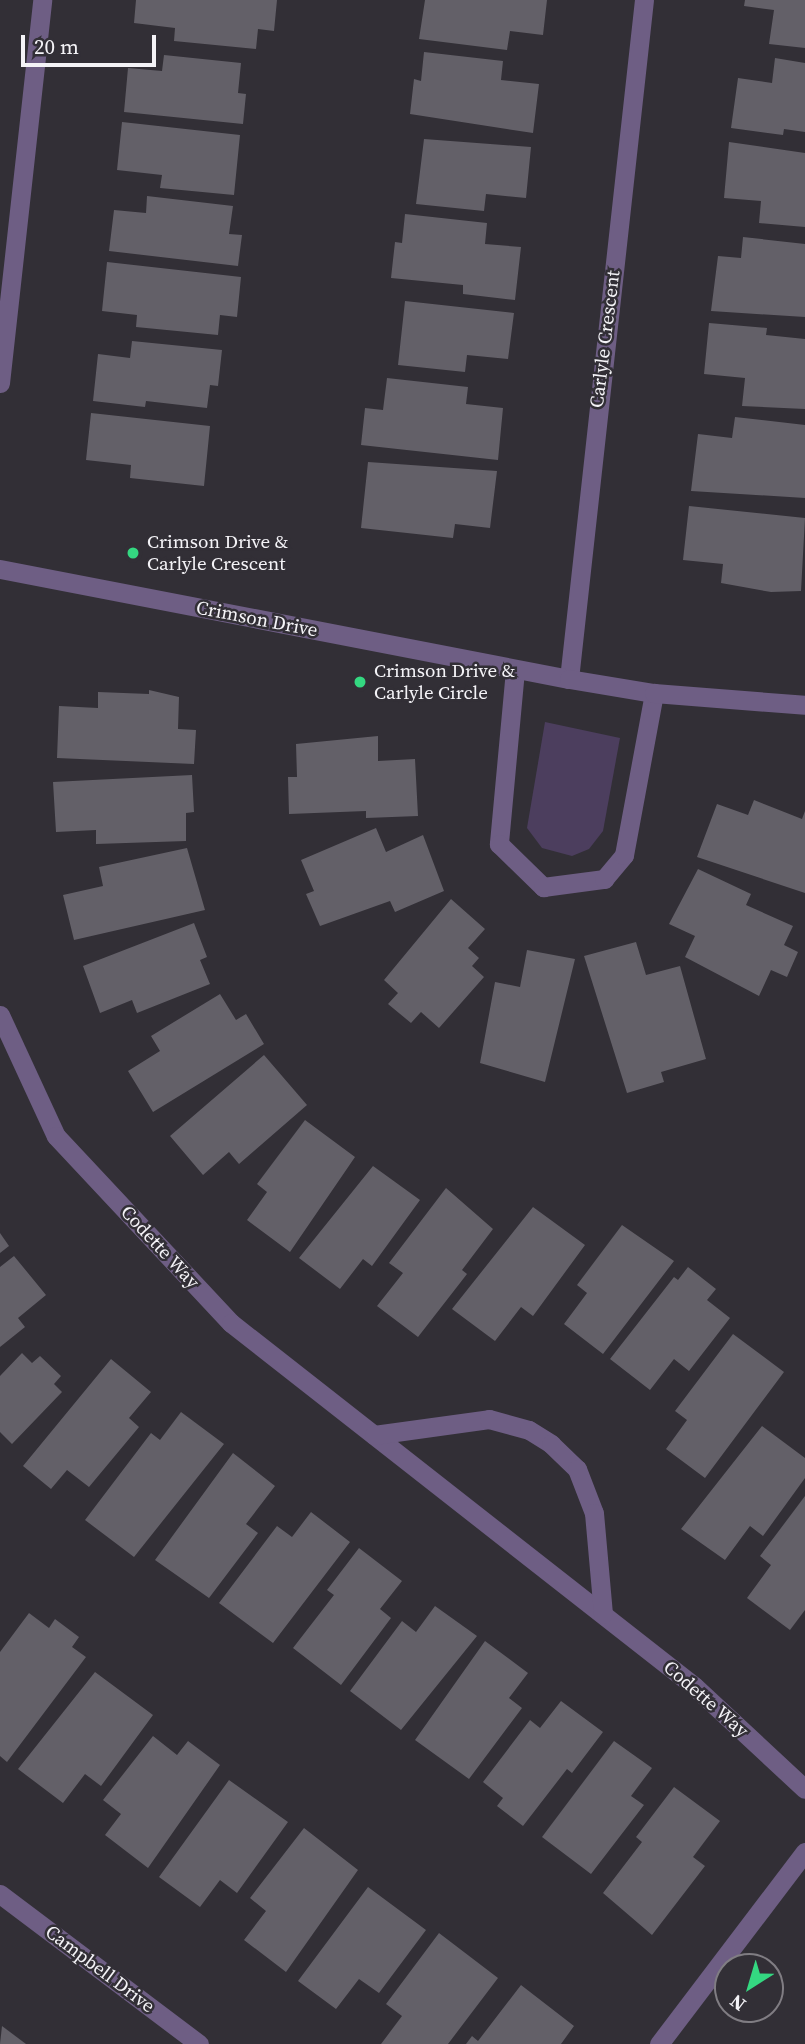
<!DOCTYPE html>
<style>
body{margin:0}
#map{position:relative;width:805px;height:2044px;overflow:hidden;background:#322f36;font-family:"Source Serif 4",serif}
div>[style]{position:absolute}
.green>*{inset:0;background:#4c3e5e}
.building>*{inset:0;background:#636068}
.minor>*{height:19px;margin:-9.5px;padding:0 9.5px;transform-origin:9.5px;border-radius:9.5px;background:#6e5e84}
.tertiary>*{height:19px;margin:-9.5px;padding:0 9.5px;transform-origin:9.5px;border-radius:9.5px;background:#6e5e84}
.dots>*{width:19px;height:19px;translate:-50% -50%;box-sizing:border-box;border:4px solid #322f36;border-radius:50%}
span{translate:-50% -50%;white-space:nowrap;text-align:center;line-height:1.15;-webkit-text-stroke:5px #322f36;paint-order:stroke}
.street-label{font-size:19px;color:#f4f3f7}
.poi-label{font-size:19px;color:#f4f3f7}
.left{translate:0 -50%;text-align:left}
.north{position:absolute;left:714px;top:1953px;width:70px;height:70px;box-sizing:border-box;background:#322f36;border:2px solid #807d83;border-radius:50%;rotate:217deg;font-size:19px;font-weight:700;line-height:28px;text-align:center;color:#f4f3f7}
.north::after{content:'';display:block;margin:auto;width:24px;height:32px;background:#34d881;clip-path:polygon(50% 0,100% 100%,50% 72%,0 100%)}
.scale{position:absolute;left:21px;top:35px;width:135px;height:32px;box-sizing:border-box;border:4px solid #f4f3f7;border-top:0;padding-left:9px;font-size:21px;line-height:24px;white-space:nowrap;color:#f4f3f7;-webkit-text-stroke:5px #322f36;paint-order:stroke}
</style>
<div id="map">
<div class="green">
<div style="clip-path:polygon(545px 722px,620px 738px,603px 831px,589px 849px,572px 856px,542px 848px,527px 828px)"></div>
</div>
<div class="building">
<div style="clip-path:polygon(136px 0,277px 0,274px 31px,258px 29px,256px 49px,174px 41px,175px 28px,134px 23px)"></div>
<div style="clip-path:polygon(425px 0,547px 0,543px 35px,510px 31px,507px 50px,419px 39px)"></div>
<div style="clip-path:polygon(745px 0,805px 0,805px 48px,769px 44px,774px 10px,744px 6px)"></div>
<div style="clip-path:polygon(424px 52px,503px 61px,501px 80px,539px 84px,533px 133px,410px 114px,414px 79px,421px 81px)"></div>
<div style="clip-path:polygon(164px 55px,241px 63px,238px 93px,246px 94px,243px 124px,124px 112px,128px 68px,162px 71px)"></div>
<div style="clip-path:polygon(775px 58px,805px 63px,805px 132px,784px 129px,783px 135px,731px 128px,738px 78px,772px 83px)"></div>
<div style="clip-path:polygon(122px 122px,240px 135px,234px 195px,160px 188px,162px 175px,117px 170px)"></div>
<div style="clip-path:polygon(424px 139px,531px 147px,526px 198px,486px 194px,484px 211px,416px 204px)"></div>
<div style="clip-path:polygon(729px 142px,805px 153px,805px 227px,759px 223px,761px 201px,724px 198px)"></div>
<div style="clip-path:polygon(147px 196px,233px 206px,229px 234px,242px 235px,238px 266px,109px 251px,114px 210px,146px 213px)"></div>
<div style="clip-path:polygon(405px 214px,487px 223px,485px 244px,521px 247px,515px 300px,463px 294px,463px 285px,391px 278px,395px 242px,402px 243px)"></div>
<div style="clip-path:polygon(743px 237px,805px 244px,805px 317px,711px 311px,718px 256px,741px 258px)"></div>
<div style="clip-path:polygon(107px 262px,241px 277px,237px 317px,220px 315px,218px 335px,136px 327px,137px 315px,102px 311px)"></div>
<div style="clip-path:polygon(405px 301px,514px 313px,508px 359px,467px 355px,465px 372px,398px 365px)"></div>
<div style="clip-path:polygon(709px 323px,767px 328px,766px 335px,805px 339px,805px 409px,742px 406px,745px 378px,704px 374px)"></div>
<div style="clip-path:polygon(132px 341px,222px 350px,218px 386px,210px 385px,207px 408px,146px 401px,145px 407px,93px 401px,98px 354px,130px 358px)"></div>
<div style="clip-path:polygon(387px 378px,468px 387px,466px 404px,503px 408px,498px 460px,361px 445px,365px 408px,383px 410px)"></div>
<div style="clip-path:polygon(91px 413px,210px 426px,204px 486px,130px 478px,131px 465px,86px 460px)"></div>
<div style="clip-path:polygon(735px 417px,805px 425px,805px 498px,691px 491px,698px 434px,732px 438px)"></div>
<div style="clip-path:polygon(368px 462px,497px 471px,490px 528px,455px 524px,453px 538px,361px 528px)"></div>
<div style="clip-path:polygon(689px 506px,805px 518px,801px 591px,771px 592px,721px 583px,723px 564px,683px 560px)"></div>
<div style="clip-path:polygon(149px 690px,179px 697px,178px 729px,196px 730px,194px 764px,57px 758px,59px 706px,98px 708px,98px 692px,149px 694px)"></div>
<div style="clip-path:polygon(378px 736px,378px 761px,415px 759px,418px 816px,366px 818px,366px 811px,289px 814px,288px 777px,297px 777px,296px 744px)"></div>
<div style="clip-path:polygon(192px 775px,194px 812px,186px 813px,186px 841px,96px 844px,96px 830px,56px 832px,53px 782px)"></div>
<div style="clip-path:polygon(754px 800px,802px 819px,805px 811px,805px 893px,697px 857px,717px 804px,748px 815px)"></div>
<div style="clip-path:polygon(376px 828px,386px 852px,423px 835px,444px 891px,395px 912px,390px 901px,320px 926px,306px 894px,314px 891px,301px 860px)"></div>
<div style="clip-path:polygon(187px 848px,205px 910px,74px 940px,63px 895px,103px 886px,99px 867px)"></div>
<div style="clip-path:polygon(698px 869px,751px 894px,746px 905px,793px 926px,784px 945px,798px 952px,787px 977px,771px 970px,759px 996px,685px 957px,695px 936px,669px 924px)"></div>
<div style="clip-path:polygon(451px 899px,485px 929px,468px 948px,479px 958px,472px 966px,484px 977px,439px 1028px,421px 1012px,411px 1023px,388px 1004px,398px 993px,384px 980px)"></div>
<div style="clip-path:polygon(194px 923px,207px 957px,200px 960px,210px 984px,137px 1013px,132px 1000px,100px 1013px,83px 966px)"></div>
<div style="clip-path:polygon(636px 942px,646px 975px,680px 966px,706px 1059px,661px 1072px,664px 1082px,627px 1093px,584px 956px)"></div>
<div style="clip-path:polygon(527px 950px,575px 959px,545px 1082px,480px 1063px,495px 982px,520px 987px)"></div>
<div style="clip-path:polygon(220px 994px,236px 1020px,246px 1014px,264px 1044px,153px 1112px,128px 1071px,160px 1051px,151px 1036px)"></div>
<div style="clip-path:polygon(264px 1055px,307px 1105px,239px 1164px,229px 1152px,203px 1175px,170px 1136px)"></div>
<div style="clip-path:polygon(305px 1120px,355px 1157px,290px 1252px,247px 1220px,267px 1192px,257px 1184px)"></div>
<div style="clip-path:polygon(373px 1166px,420px 1200px,372px 1266px,363px 1259px,340px 1289px,299px 1258px)"></div>
<div style="clip-path:polygon(446px 1188px,493px 1229px,462px 1270px,467px 1274px,418px 1337px,377px 1306px,403px 1273px,389px 1263px)"></div>
<div style="clip-path:polygon(533px 1207px,585px 1245px,533px 1316px,521px 1307px,495px 1341px,452px 1309px)"></div>
<div style="clip-path:polygon(622px 1225px,674px 1261px,603px 1354px,564px 1324px,587px 1293px,577px 1285px)"></div>
<div style="clip-path:polygon(0 1233px,9px 1246px,0 1253px)"></div>
<div style="clip-path:polygon(14px 1256px,46px 1295px,18px 1318px,25px 1327px,0 1347px,0 1267px)"></div>
<div style="clip-path:polygon(688px 1267px,716px 1289px,707px 1300px,730px 1318px,689px 1371px,674px 1359px,650px 1390px,610px 1359px,674px 1277px,678px 1280px)"></div>
<div style="clip-path:polygon(733px 1334px,784px 1372px,705px 1478px,666px 1449px,687px 1420px,675px 1411px)"></div>
<div style="clip-path:polygon(22px 1353px,32px 1363px,40px 1356px,61px 1376px,54px 1384px,62px 1392px,12px 1444px,0 1432px,0 1376px)"></div>
<div style="clip-path:polygon(111px 1359px,151px 1392px,129px 1418px,139px 1427px,89px 1487px,67px 1470px,51px 1489px,23px 1466px)"></div>
<div style="clip-path:polygon(181px 1412px,224px 1444px,134px 1557px,85px 1520px,151px 1433px,160px 1440px)"></div>
<div style="clip-path:polygon(762px 1426px,805px 1458px,805px 1478px,763px 1536px,750px 1526px,725px 1560px,681px 1529px)"></div>
<div style="clip-path:polygon(233px 1453px,275px 1486px,246px 1524px,258px 1533px,209px 1598px,155px 1560px)"></div>
<div style="clip-path:polygon(805px 1496px,805px 1610px,790px 1630px,747px 1598px,771px 1565px,760px 1556px)"></div>
<div style="clip-path:polygon(311px 1512px,350px 1542px,273px 1643px,219px 1603px,277px 1526px,292px 1537px)"></div>
<div style="clip-path:polygon(359px 1548px,402px 1581px,380px 1609px,391px 1618px,341px 1685px,293px 1648px,334px 1595px,327px 1590px)"></div>
<div style="clip-path:polygon(435px 1606px,477px 1636px,401px 1730px,350px 1691px,402px 1621px,416px 1632px)"></div>
<div style="clip-path:polygon(29px 1613px,49px 1628px,55px 1619px,79px 1637px,72px 1647px,86px 1657px,7px 1762px,0 1756px,0 1652px)"></div>
<div style="clip-path:polygon(485px 1641px,528px 1673px,509px 1698px,522px 1708px,469px 1779px,415px 1740px)"></div>
<div style="clip-path:polygon(95px 1672px,153px 1715px,101px 1786px,85px 1774px,63px 1803px,18px 1769px)"></div>
<div style="clip-path:polygon(561px 1701px,603px 1732px,572px 1773px,567px 1769px,523px 1826px,497px 1806px,503px 1798px,483px 1782px,530px 1720px,540px 1728px)"></div>
<div style="clip-path:polygon(153px 1736px,177px 1755px,188px 1741px,220px 1765px,148px 1868px,105px 1835px,121px 1814px,103px 1800px)"></div>
<div style="clip-path:polygon(614px 1741px,652px 1768px,631px 1796px,644px 1805px,591px 1874px,542px 1837px)"></div>
<div style="clip-path:polygon(229px 1780px,288px 1822px,237px 1893px,220px 1880px,200px 1907px,159px 1877px)"></div>
<div style="clip-path:polygon(674px 1787px,720px 1821px,693px 1857px,705px 1866px,652px 1935px,603px 1893px,642px 1842px,636px 1837px)"></div>
<div style="clip-path:polygon(304px 1828px,358px 1870px,286px 1972px,244px 1940px,266px 1911px,250px 1898px)"></div>
<div style="clip-path:polygon(368px 1887px,426px 1930px,379px 1993px,359px 1979px,336px 2009px,298px 1981px)"></div>
<div style="clip-path:polygon(439px 1933px,498px 1978px,448px 2044px,381px 2044px,402px 2016px,386px 2004px)"></div>
<div style="clip-path:polygon(521px 1985px,574px 2026px,561px 2044px,466px 2044px,472px 2036px,478px 2041px)"></div>
<div style="clip-path:polygon(2px 2026px,26px 2044px,0 2044px)"></div>
</div>
<div class="minor">
<div style="left:0;top:383px;width:385px;rotate:-83.7deg"></div>
<div style="left:515px;top:670px;width:175px;rotate:95.3deg"></div>
<div style="left:499px;top:844px;width:62px;rotate:44.3deg"></div>
<div style="left:543px;top:887px;width:62px;rotate:-7.5deg"></div>
<div style="left:604px;top:879px;width:31px;rotate:-50deg"></div>
<div style="left:624px;top:855px;width:165px;rotate:-79.5deg"></div>
<div style="left:569px;top:679px;width:683px;rotate:-83.7deg"></div>
<div style="left:0;top:1015px;width:133px;rotate:65.2deg"></div>
<div style="left:56px;top:1136px;width:256px;rotate:46.9deg"></div>
<div style="left:231px;top:1323px;width:588px;rotate:38.1deg"></div>
<div style="left:694px;top:1686px;width:151px;rotate:42.9deg"></div>
<div style="left:374px;top:1435px;width:116px;rotate:-7.9deg"></div>
<div style="left:489px;top:1419px;width:41px;rotate:15.4deg"></div>
<div style="left:529px;top:1430px;width:26px;rotate:32deg"></div>
<div style="left:551px;top:1444px;width:36px;rotate:44deg"></div>
<div style="left:577px;top:1469px;width:47px;rotate:68.9deg"></div>
<div style="left:594px;top:1513px;width:101px;rotate:84.9deg"></div>
<div style="left:0;top:1894px;width:249px;rotate:37deg"></div>
<div style="left:659px;top:2044px;width:241px;rotate:-52.8deg"></div>
</div>
<div class="tertiary">
<div style="left:0;top:569px;width:580px;rotate:10.94deg"></div>
<div style="left:569px;top:679px;width:86px;rotate:9.4deg"></div>
<div style="left:654px;top:693px;width:151px;rotate:4.5deg"></div>
</div>
<div class="dots">
<div style="left:133px;top:553px;background:#34d881"></div>
<div style="left:360px;top:682px;background:#34d881"></div>
</div>
<div class="street-label">
<span style="left:605px;top:339px;rotate:-83deg">Carlyle Crescent</span>
<span style="left:257px;top:619px;rotate:11deg">Crimson Drive</span>
<span style="left:160px;top:1247px;rotate:47deg">Codette Way</span>
<span style="left:706px;top:1699px;rotate:41deg">Codette Way</span>
<span style="left:100px;top:1969px;rotate:37deg">Campbell Drive</span>
</div>
<div class="poi-label">
<span class="left" style="left:147px;top:553px">Crimson Drive &amp;<br>Carlyle Crescent</span>
<span class="left" style="left:374px;top:682px">Crimson Drive &amp;<br>Carlyle Circle</span>
</div>
<div class="north">N</div>
<div class="scale">20 m</div>
</div>
